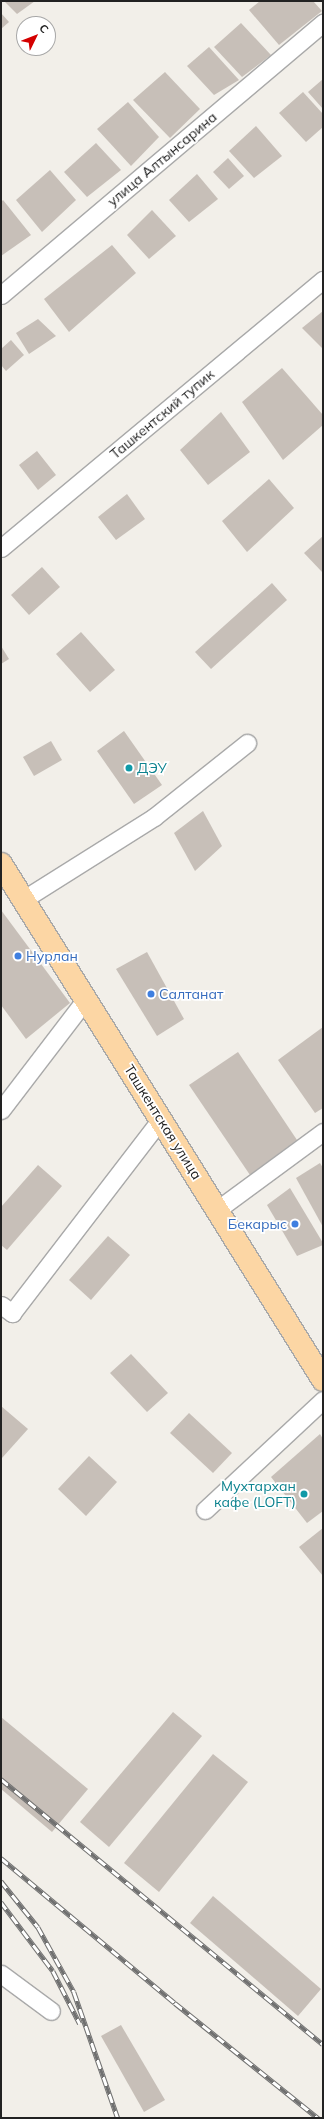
<!DOCTYPE html>
<meta charset="utf-8">
<style>
body{margin:0}
#map{position:relative;width:324px;height:2119px;overflow:hidden;background:#f2efe9;font-family:Mulish,sans-serif}
div>[style]{position:absolute}
.building>*{inset:0;background:#c7bfb8}
.roads{filter:drop-shadow(1px 0 #a9a9a9) drop-shadow(-1px 0 #a9a9a9) drop-shadow(0 1px #a9a9a9) drop-shadow(0 -1px #a9a9a9)}
.minor>*{height:17px;margin:-8.5px;padding:0 8.5px;transform-origin:8.5px;border-radius:8.5px;background:#fff}
.major>*{height:22px;margin:-11px;padding:0 11px;transform-origin:11px;border-radius:11px;background:#fcd6a4}
.rail>*{height:4.5px;margin-top:-2.25px;transform-origin:0;background:repeating-linear-gradient(90deg,#fff 0 9px,#707070 0 18px);box-sizing:border-box;border-block:1px solid #707070}
.dots>*{width:11px;height:11px;translate:-50% -50%;box-sizing:border-box;border:2px solid #fff;border-radius:50%}
span{translate:-50% -50%;white-space:nowrap;text-align:center;line-height:1.15;-webkit-text-stroke:3.5px #fff;paint-order:stroke}
.street-label{font-size:14px;color:#222}
.culture-label{font-size:14px;color:#0d838f}
.left{translate:0 -50%;text-align:left}
.right{translate:-100% -50%;text-align:right}
.shop-label{font-size:14px;color:#366cbe}
.frame{position:absolute;inset:0;border:2px solid #222;pointer-events:none}
.north{position:absolute;left:16px;top:16px;width:40px;height:40px;box-sizing:border-box;background:#fff;border:1px solid #a7a7a7;border-radius:50%;rotate:47deg;font-size:11px;font-weight:700;line-height:16px;text-align:center;color:#222}
.north::after{content:'';display:block;margin:auto;width:14px;height:18px;background:#d40000;clip-path:polygon(50% 0,100% 100%,50% 72%,0 100%)}
</style>
<div id="map">
<div class="building">
<div style="clip-path:polygon(4px 1px,35px 1px,17px 14px)"></div>
<div style="clip-path:polygon(260px 1px,313px 1px,322px 11px,279px 45px,249px 10px)"></div>
<div style="clip-path:polygon(1px 13px,9px 22px,1px 29px)"></div>
<div style="clip-path:polygon(241px 23px,271px 55px,242px 77px,214px 47px)"></div>
<div style="clip-path:polygon(209px 47px,239px 80px,214px 95px,187px 66px)"></div>
<div style="clip-path:polygon(165px 72px,200px 109px,170px 138px,133px 100px)"></div>
<div style="clip-path:polygon(323px 79px,323px 109px,308px 92px)"></div>
<div style="clip-path:polygon(303px 92px,323px 114px,323px 127px,306px 142px,279px 113px)"></div>
<div style="clip-path:polygon(128px 102px,159px 137px,131px 166px,97px 129px)"></div>
<div style="clip-path:polygon(256px 126px,282px 156px,254px 178px,229px 151px)"></div>
<div style="clip-path:polygon(96px 143px,121px 170px,87px 197px,64px 172px)"></div>
<div style="clip-path:polygon(228px 158px,244px 176px,229px 189px,213px 172px)"></div>
<div style="clip-path:polygon(50px 170px,76px 200px,42px 232px,16px 200px)"></div>
<div style="clip-path:polygon(197px 174px,218px 199px,189px 222px,169px 200px)"></div>
<div style="clip-path:polygon(3px 200px,31px 235px,1px 256px,1px 202px)"></div>
<div style="clip-path:polygon(152px 210px,176px 236px,149px 259px,127px 235px)"></div>
<div style="clip-path:polygon(112px 245px,136px 273px,69px 332px,44px 299px)"></div>
<div style="clip-path:polygon(323px 311px,323px 349px,302px 328px)"></div>
<div style="clip-path:polygon(38px 319px,56px 336px,29px 354px,16px 333px)"></div>
<div style="clip-path:polygon(11px 340px,24px 355px,6px 371px,1px 365px,1px 349px)"></div>
<div style="clip-path:polygon(282px 368px,323px 415px,323px 425px,283px 460px,242px 402px)"></div>
<div style="clip-path:polygon(221px 412px,250px 452px,208px 485px,180px 450px)"></div>
<div style="clip-path:polygon(37px 451px,56px 475px,38px 490px,19px 465px)"></div>
<div style="clip-path:polygon(269px 479px,294px 508px,247px 552px,222px 521px)"></div>
<div style="clip-path:polygon(127px 494px,145px 519px,116px 540px,98px 517px)"></div>
<div style="clip-path:polygon(323px 536px,323px 573px,304px 553px)"></div>
<div style="clip-path:polygon(42px 567px,60px 587px,29px 615px,11px 595px)"></div>
<div style="clip-path:polygon(272px 583px,287px 600px,211px 669px,195px 652px)"></div>
<div style="clip-path:polygon(81px 632px,115px 670px,90px 692px,56px 654px)"></div>
<div style="clip-path:polygon(1px 646px,9px 659px,1px 664px)"></div>
<div style="clip-path:polygon(124px 731px,162px 785px,134px 804px,97px 751px)"></div>
<div style="clip-path:polygon(51px 741px,62px 760px,34px 776px,23px 757px)"></div>
<div style="clip-path:polygon(203px 811px,222px 846px,195px 871px,174px 833px)"></div>
<div style="clip-path:polygon(1px 910px,70px 1003px,26px 1039px,1px 1005px)"></div>
<div style="clip-path:polygon(147px 952px,184px 1019px,157px 1036px,116px 969px)"></div>
<div style="clip-path:polygon(323px 1027px,323px 1108px,315px 1113px,278px 1060px)"></div>
<div style="clip-path:polygon(238px 1052px,297px 1140px,250px 1175px,189px 1085px)"></div>
<div style="clip-path:polygon(320px 1163px,323px 1168px,323px 1227px,296px 1178px)"></div>
<div style="clip-path:polygon(38px 1165px,62px 1186px,7px 1250px,1px 1245px,1px 1207px)"></div>
<div style="clip-path:polygon(290px 1188px,323px 1243px,323px 1245px,297px 1256px,267px 1205px)"></div>
<div style="clip-path:polygon(108px 1236px,130px 1255px,91px 1300px,69px 1280px)"></div>
<div style="clip-path:polygon(131px 1354px,168px 1393px,147px 1412px,110px 1373px)"></div>
<div style="clip-path:polygon(1px 1406px,28px 1429px,2px 1458px,1px 1457px)"></div>
<div style="clip-path:polygon(189px 1413px,232px 1453px,213px 1473px,170px 1433px)"></div>
<div style="clip-path:polygon(320px 1434px,323px 1439px,323px 1511px,307px 1523px,271px 1477px)"></div>
<div style="clip-path:polygon(89px 1456px,117px 1482px,86px 1516px,58px 1489px)"></div>
<div style="clip-path:polygon(323px 1528px,323px 1576px,299px 1547px)"></div>
<div style="clip-path:polygon(173px 1712px,202px 1736px,109px 1847px,80px 1822px)"></div>
<div style="clip-path:polygon(1px 1717px,88px 1789px,52px 1832px,1px 1789px)"></div>
<div style="clip-path:polygon(213px 1754px,248px 1782px,159px 1892px,124px 1863px)"></div>
<div style="clip-path:polygon(213px 1896px,321px 1989px,298px 2016px,190px 1923px)"></div>
<div style="clip-path:polygon(121px 2025px,165px 2100px,144px 2112px,101px 2036px)"></div>
</div>
<div class="roads">
<div class="minor">
<div style="left:1px;top:295px;width:422px;rotate:-40.2deg"></div>
<div style="left:1px;top:548px;width:419px;rotate:-39.8deg"></div>
<div style="left:24px;top:899px;width:154px;rotate:-32.2deg"></div>
<div style="left:154px;top:817px;width:119px;rotate:-38.5deg"></div>
<div style="left:1px;top:1110px;width:140px;rotate:-52.6deg"></div>
<div style="left:218px;top:1209px;width:130px;rotate:-36.3deg"></div>
<div style="left:1px;top:1305px;width:14px;rotate:36deg"></div>
<div style="left:12px;top:1313px;width:245px;rotate:-52.5deg"></div>
<div style="left:205px;top:1510px;width:161px;rotate:-43deg"></div>
<div style="left:1px;top:1974px;width:62px;rotate:36.5deg"></div>
</div>
<div class="major">
<div style="left:1px;top:864px;width:608px;rotate:58.03deg"></div>
</div>
</div>
<div class="rail">
<div style="left:1px;top:1779px;width:417px;rotate:39.5deg"></div>
<div style="left:1px;top:1858px;width:226px;rotate:39.8deg"></div>
<div style="left:175px;top:2003px;width:184px;rotate:38.8deg"></div>
<div style="left:1px;top:1881px;width:59px;rotate:51.2deg"></div>
<div style="left:38px;top:1927px;width:74px;rotate:61deg"></div>
<div style="left:74px;top:1992px;width:133px;rotate:70.8deg"></div>
<div style="left:1px;top:1902px;width:86px;rotate:53deg"></div>
<div style="left:53px;top:1971px;width:59px;rotate:63deg"></div>
</div>
<div class="dots">
<div style="left:129px;top:768px;background:#0f9aa8"></div>
<div style="left:18px;top:956px;background:#3f7fe0"></div>
<div style="left:151px;top:994px;background:#3f7fe0"></div>
<div style="left:295px;top:1224px;background:#3f7fe0"></div>
<div style="left:304px;top:1494px;background:#0f9aa8"></div>
</div>
<div class="street-label">
<span style="left:162px;top:159px;rotate:-40deg">улица Алтынсарина</span>
<span style="left:162px;top:414px;rotate:-40deg">Ташкентский тупик</span>
<span style="left:163px;top:1122px;rotate:58deg">Ташкентская улица</span>
</div>
<div class="culture-label">
<span class="left" style="left:137px;top:768px">ДЭУ</span>
<span class="right" style="left:296px;top:1494px">Мухтархан<br>кафе (LOFT)</span>
</div>
<div class="shop-label">
<span class="left" style="left:26px;top:956px">Нурлан</span>
<span class="left" style="left:159px;top:994px">Салтанат</span>
<span class="right" style="left:287px;top:1224px">Бекарыс</span>
</div>
<div class="frame"></div>
<div class="north">С</div>
</div>
